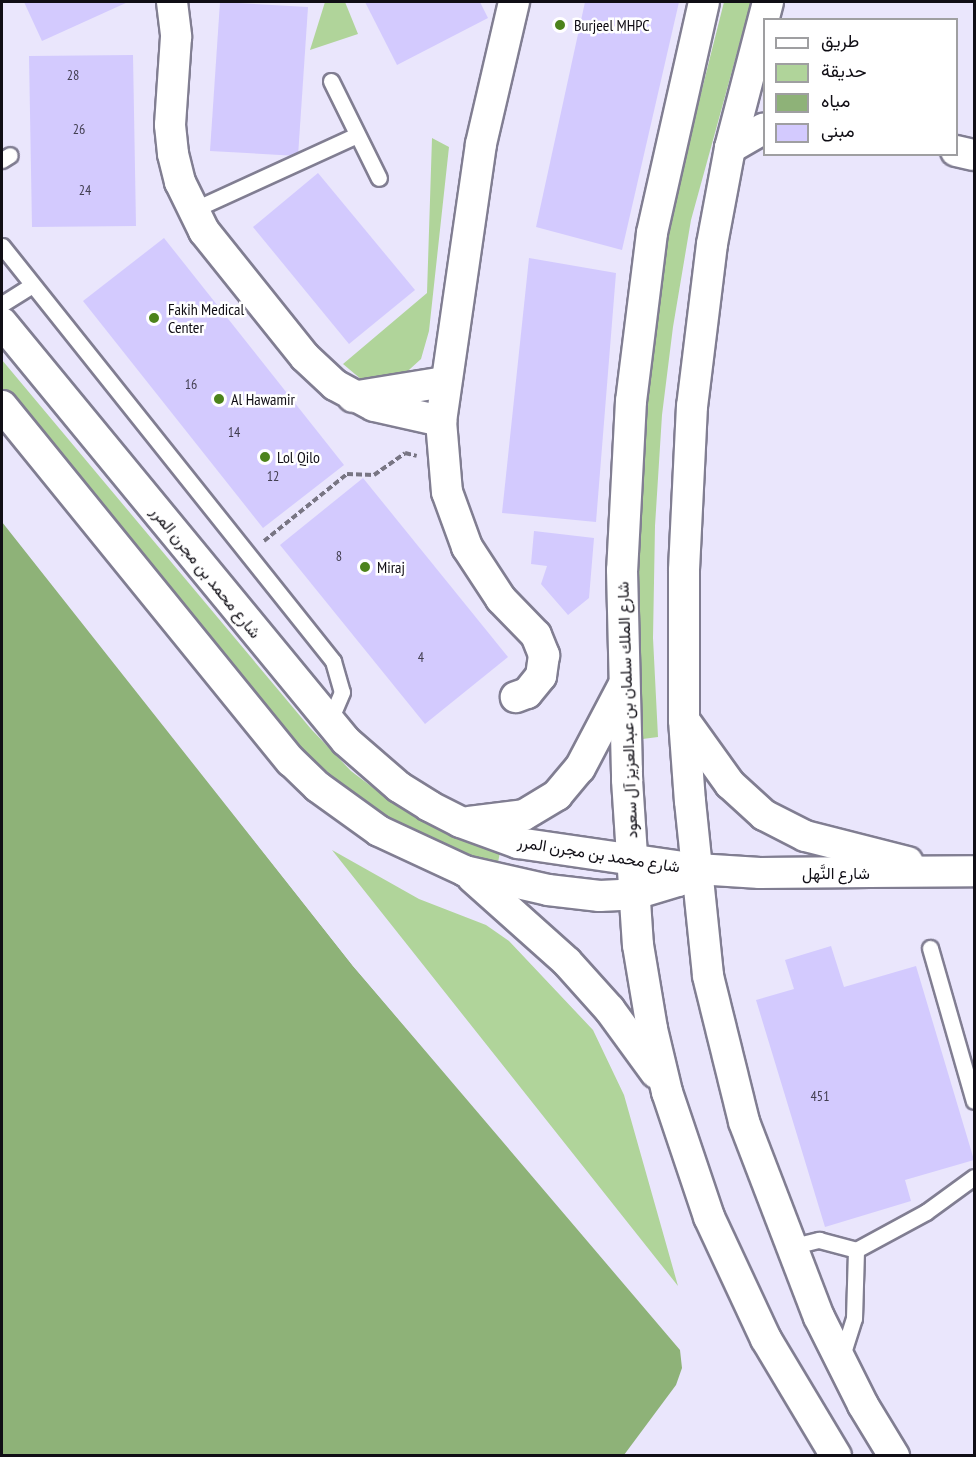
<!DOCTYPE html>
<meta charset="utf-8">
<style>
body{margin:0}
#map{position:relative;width:976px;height:1457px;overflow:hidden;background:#eae6fc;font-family:"PT Sans Narrow",Vazirmatn,sans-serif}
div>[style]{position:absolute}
.green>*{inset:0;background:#b0d49a}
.water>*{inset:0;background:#8eb278}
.pier>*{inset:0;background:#eae6fc}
.building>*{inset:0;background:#d3cafe}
.path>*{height:4px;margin-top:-2px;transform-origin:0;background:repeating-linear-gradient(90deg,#787583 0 6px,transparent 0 9px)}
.roads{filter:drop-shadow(2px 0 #817e92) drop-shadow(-2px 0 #817e92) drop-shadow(0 2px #817e92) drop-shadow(0 -2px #817e92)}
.service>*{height:15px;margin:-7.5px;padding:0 7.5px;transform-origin:7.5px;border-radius:7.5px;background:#fff}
.minor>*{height:30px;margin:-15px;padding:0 15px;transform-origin:15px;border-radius:15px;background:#fff}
.dots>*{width:16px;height:16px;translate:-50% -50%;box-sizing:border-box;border:3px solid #fff;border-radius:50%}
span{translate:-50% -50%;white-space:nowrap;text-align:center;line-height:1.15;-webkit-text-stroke:5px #fff;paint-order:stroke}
.number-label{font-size:14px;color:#413d4f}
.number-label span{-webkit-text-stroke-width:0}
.poi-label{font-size:16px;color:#100e15}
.left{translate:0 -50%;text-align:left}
.street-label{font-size:16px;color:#100e15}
.frame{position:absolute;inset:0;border:3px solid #100e15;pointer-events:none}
.legend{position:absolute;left:763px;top:18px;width:195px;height:138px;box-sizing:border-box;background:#fff;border:2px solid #9f9fa1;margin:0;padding:8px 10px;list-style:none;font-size:18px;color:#100e15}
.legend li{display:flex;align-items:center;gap:12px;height:30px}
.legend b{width:30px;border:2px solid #9f9fa1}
</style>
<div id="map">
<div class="green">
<div style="clip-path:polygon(325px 2px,345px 2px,358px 34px,310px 50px)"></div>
<div style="clip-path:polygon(724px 2px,751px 2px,691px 220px,673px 327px,662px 415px,655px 526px,653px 638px,658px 737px,635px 740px,635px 524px,653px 323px,671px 212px)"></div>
<div style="clip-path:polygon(432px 138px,449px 147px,429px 331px,421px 359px,399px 379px,368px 385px,343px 364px,427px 293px)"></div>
<div style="clip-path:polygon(2px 360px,311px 729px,351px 771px,392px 802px,441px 828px,500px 852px,497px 868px,385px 819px,339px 787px,294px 744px,2px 396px)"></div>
<div style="clip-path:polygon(332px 850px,419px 899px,486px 925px,509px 941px,593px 1030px,624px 1095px,678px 1286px)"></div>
</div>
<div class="water">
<div style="clip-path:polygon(2px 522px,353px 966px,680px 1350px,682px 1368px,676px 1385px,624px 1455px,2px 1455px)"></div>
</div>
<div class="pier">
<div style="clip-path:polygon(2px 519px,355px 964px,683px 1349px,353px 966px)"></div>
</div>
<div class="building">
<div style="clip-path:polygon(24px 2px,128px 2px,42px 41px)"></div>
<div style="clip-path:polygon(220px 2px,308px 7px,298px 156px,210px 151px)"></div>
<div style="clip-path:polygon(365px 2px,480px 2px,488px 18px,397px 65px)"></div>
<div style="clip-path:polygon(585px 2px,679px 2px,622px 250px,536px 227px)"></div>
<div style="clip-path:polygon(133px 55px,136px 226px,32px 227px,29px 56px)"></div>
<div style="clip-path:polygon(318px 173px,415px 290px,349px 344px,253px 227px)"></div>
<div style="clip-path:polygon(164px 238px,344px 465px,263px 528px,83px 301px)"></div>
<div style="clip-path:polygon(529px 258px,616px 273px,596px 522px,502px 513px)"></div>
<div style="clip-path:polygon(363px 478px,508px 657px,425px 724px,280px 545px)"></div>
<div style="clip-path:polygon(534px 531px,594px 538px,589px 598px,568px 615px,541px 584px,547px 566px,531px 564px)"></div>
<div style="clip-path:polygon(831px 946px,844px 987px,916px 966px,974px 1160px,905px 1180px,911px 1201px,825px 1227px,756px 1000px,794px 989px,785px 960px)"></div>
</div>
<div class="path">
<div style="left:264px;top:541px;width:107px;rotate:-38.9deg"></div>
<div style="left:347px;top:474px;width:27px;rotate:2deg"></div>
<div style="left:374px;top:475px;width:38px;rotate:-35deg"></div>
<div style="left:405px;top:453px;width:12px;rotate:14deg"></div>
</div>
<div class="roads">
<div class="service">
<div style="left:331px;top:81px;width:108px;rotate:63.7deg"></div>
<div style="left:2px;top:160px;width:9px;rotate:-32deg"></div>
<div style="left:193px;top:210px;width:180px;rotate:-24.6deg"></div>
<div style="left:2px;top:246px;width:531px;rotate:51.42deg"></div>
<div style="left:333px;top:661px;width:32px;rotate:74deg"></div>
<div style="left:342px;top:692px;width:33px;rotate:113deg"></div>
<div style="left:2px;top:304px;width:34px;rotate:-32deg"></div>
<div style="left:930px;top:948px;width:159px;rotate:74deg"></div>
<div style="left:790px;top:1247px;width:30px;rotate:-14deg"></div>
<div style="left:819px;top:1240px;width:38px;rotate:15deg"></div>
<div style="left:856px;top:1250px;width:80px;rotate:-28.5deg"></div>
<div style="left:926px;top:1212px;width:59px;rotate:-36.1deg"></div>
<div style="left:841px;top:1359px;width:43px;rotate:-72.4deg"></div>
<div style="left:854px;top:1318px;width:68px;rotate:-88.3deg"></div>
</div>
<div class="minor">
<div style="left:172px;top:2px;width:35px;rotate:83deg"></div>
<div style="left:176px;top:37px;width:88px;rotate:93.9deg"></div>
<div style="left:170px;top:125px;width:29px;rotate:84deg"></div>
<div style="left:173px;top:154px;width:29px;rotate:76deg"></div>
<div style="left:180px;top:182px;width:55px;rotate:63.9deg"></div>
<div style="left:204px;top:231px;width:161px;rotate:51.3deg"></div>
<div style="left:305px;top:357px;width:41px;rotate:43deg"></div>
<div style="left:335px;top:385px;width:44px;rotate:28.3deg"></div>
<div style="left:374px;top:406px;width:69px;rotate:12.6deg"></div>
<div style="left:514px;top:2px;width:146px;rotate:103.1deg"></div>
<div style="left:481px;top:144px;width:280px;rotate:98.2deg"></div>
<div style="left:441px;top:421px;width:71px;rotate:85.2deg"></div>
<div style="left:447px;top:492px;width:59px;rotate:70deg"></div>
<div style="left:467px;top:547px;width:62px;rotate:56.8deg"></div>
<div style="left:501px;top:599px;width:50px;rotate:45.8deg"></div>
<div style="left:536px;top:635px;width:22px;rotate:68deg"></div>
<div style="left:544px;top:655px;width:21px;rotate:98deg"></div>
<div style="left:541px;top:676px;width:22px;rotate:129deg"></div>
<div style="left:527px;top:693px;width:12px;rotate:160deg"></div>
<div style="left:704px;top:2px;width:237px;rotate:102.7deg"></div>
<div style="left:652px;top:233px;width:169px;rotate:97.1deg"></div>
<div style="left:631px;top:401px;width:169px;rotate:93deg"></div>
<div style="left:622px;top:570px;width:210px;rotate:88.6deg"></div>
<div style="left:627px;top:780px;width:165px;rotate:86.2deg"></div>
<div style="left:638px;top:945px;width:85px;rotate:80.5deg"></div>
<div style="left:652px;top:1029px;width:65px;rotate:76.6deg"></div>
<div style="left:667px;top:1092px;width:132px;rotate:71.4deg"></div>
<div style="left:709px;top:1217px;width:135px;rotate:65deg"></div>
<div style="left:766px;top:1339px;width:136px;rotate:59.1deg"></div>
<div style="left:768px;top:2px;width:151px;rotate:104.6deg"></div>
<div style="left:730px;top:148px;width:98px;rotate:100.6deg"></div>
<div style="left:712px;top:244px;width:163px;rotate:97deg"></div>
<div style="left:692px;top:406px;width:165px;rotate:92.8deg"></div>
<div style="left:684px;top:571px;width:149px;rotate:90deg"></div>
<div style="left:684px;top:720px;width:81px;rotate:85.8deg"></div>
<div style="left:690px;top:801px;width:176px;rotate:84.1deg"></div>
<div style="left:708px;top:976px;width:150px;rotate:76.1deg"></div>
<div style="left:744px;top:1122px;width:209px;rotate:69deg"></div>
<div style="left:819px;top:1317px;width:98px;rotate:63.4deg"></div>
<div style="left:863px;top:1405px;width:60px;rotate:58.7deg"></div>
<div style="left:730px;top:148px;width:39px;rotate:-30deg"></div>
<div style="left:956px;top:151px;width:18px;rotate:13deg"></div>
<div style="left:2px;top:323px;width:541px;rotate:50.55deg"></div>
<div style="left:346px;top:741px;width:70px;rotate:41deg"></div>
<div style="left:399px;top:787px;width:36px;rotate:32deg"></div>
<div style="left:429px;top:806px;width:35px;rotate:27deg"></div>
<div style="left:460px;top:822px;width:62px;rotate:19.9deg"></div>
<div style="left:518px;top:843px;width:181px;rotate:8.3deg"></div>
<div style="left:697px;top:869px;width:63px;rotate:3.6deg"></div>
<div style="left:760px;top:873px;width:214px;rotate:-0.5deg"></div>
<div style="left:353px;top:397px;width:93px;rotate:-9.3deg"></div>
<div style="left:2px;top:406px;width:458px;rotate:50.9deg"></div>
<div style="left:291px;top:761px;width:37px;rotate:44deg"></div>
<div style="left:318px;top:787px;width:75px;rotate:35.8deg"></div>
<div style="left:379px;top:831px;width:95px;rotate:24.9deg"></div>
<div style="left:465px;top:871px;width:85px;rotate:12.9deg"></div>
<div style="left:548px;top:890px;width:52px;rotate:6.6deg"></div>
<div style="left:600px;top:896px;width:35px;rotate:-3deg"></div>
<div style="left:635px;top:894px;width:45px;rotate:-16.8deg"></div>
<div style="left:678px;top:881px;width:22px;rotate:-32deg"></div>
<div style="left:684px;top:720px;width:79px;rotate:54.3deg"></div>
<div style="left:730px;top:784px;width:46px;rotate:42.4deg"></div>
<div style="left:764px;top:815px;width:46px;rotate:27.1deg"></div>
<div style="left:805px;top:836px;width:106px;rotate:14.2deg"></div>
<div style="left:469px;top:822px;width:55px;rotate:-7.3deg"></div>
<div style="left:524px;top:815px;width:39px;rotate:-31deg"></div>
<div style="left:557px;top:795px;width:35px;rotate:-50deg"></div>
<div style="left:580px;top:768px;width:93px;rotate:-62.3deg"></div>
<div style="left:472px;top:877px;width:127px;rotate:41.8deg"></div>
<div style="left:567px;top:962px;width:64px;rotate:48.1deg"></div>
<div style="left:610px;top:1010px;width:78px;rotate:53.9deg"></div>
</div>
</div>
<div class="dots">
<div style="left:560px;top:25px;background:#4c831b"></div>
<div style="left:154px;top:318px;background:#4c831b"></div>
<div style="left:219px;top:399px;background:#4c831b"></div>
<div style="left:265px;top:457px;background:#4c831b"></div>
<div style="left:365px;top:567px;background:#4c831b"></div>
</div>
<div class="number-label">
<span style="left:73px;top:75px">28</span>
<span style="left:79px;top:129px">26</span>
<span style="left:85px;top:190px">24</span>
<span style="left:191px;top:384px">16</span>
<span style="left:234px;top:432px">14</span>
<span style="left:273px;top:476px">12</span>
<span style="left:339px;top:556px">8</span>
<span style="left:421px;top:657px">4</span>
<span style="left:820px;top:1096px">451</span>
</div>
<div class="poi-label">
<span class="left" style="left:574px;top:25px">Burjeel MHPC</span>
<span class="left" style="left:168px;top:318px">Fakih Medical<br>Center</span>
<span class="left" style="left:231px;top:399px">Al Hawamir</span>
<span class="left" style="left:277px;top:457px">Lol Qilo</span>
<span class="left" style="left:377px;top:567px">Miraj</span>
</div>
<div class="street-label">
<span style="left:206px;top:572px;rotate:51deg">شارع محمد بن مجرن المرر</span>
<span style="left:627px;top:710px;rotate:-92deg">شارع الملك سلمان بن عبدالعزيز آل سعود</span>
<span style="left:599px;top:854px;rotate:9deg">شارع محمد بن مجرن المرر</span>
<span style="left:836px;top:873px">شارع النَّهل</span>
</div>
<div class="frame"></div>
<ul class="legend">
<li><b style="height:8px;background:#fff"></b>طريق</li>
<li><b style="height:16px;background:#b0d49a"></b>حديقة</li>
<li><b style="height:16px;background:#8eb278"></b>مياه</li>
<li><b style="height:16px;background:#d3cafe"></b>مبنى</li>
</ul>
</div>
